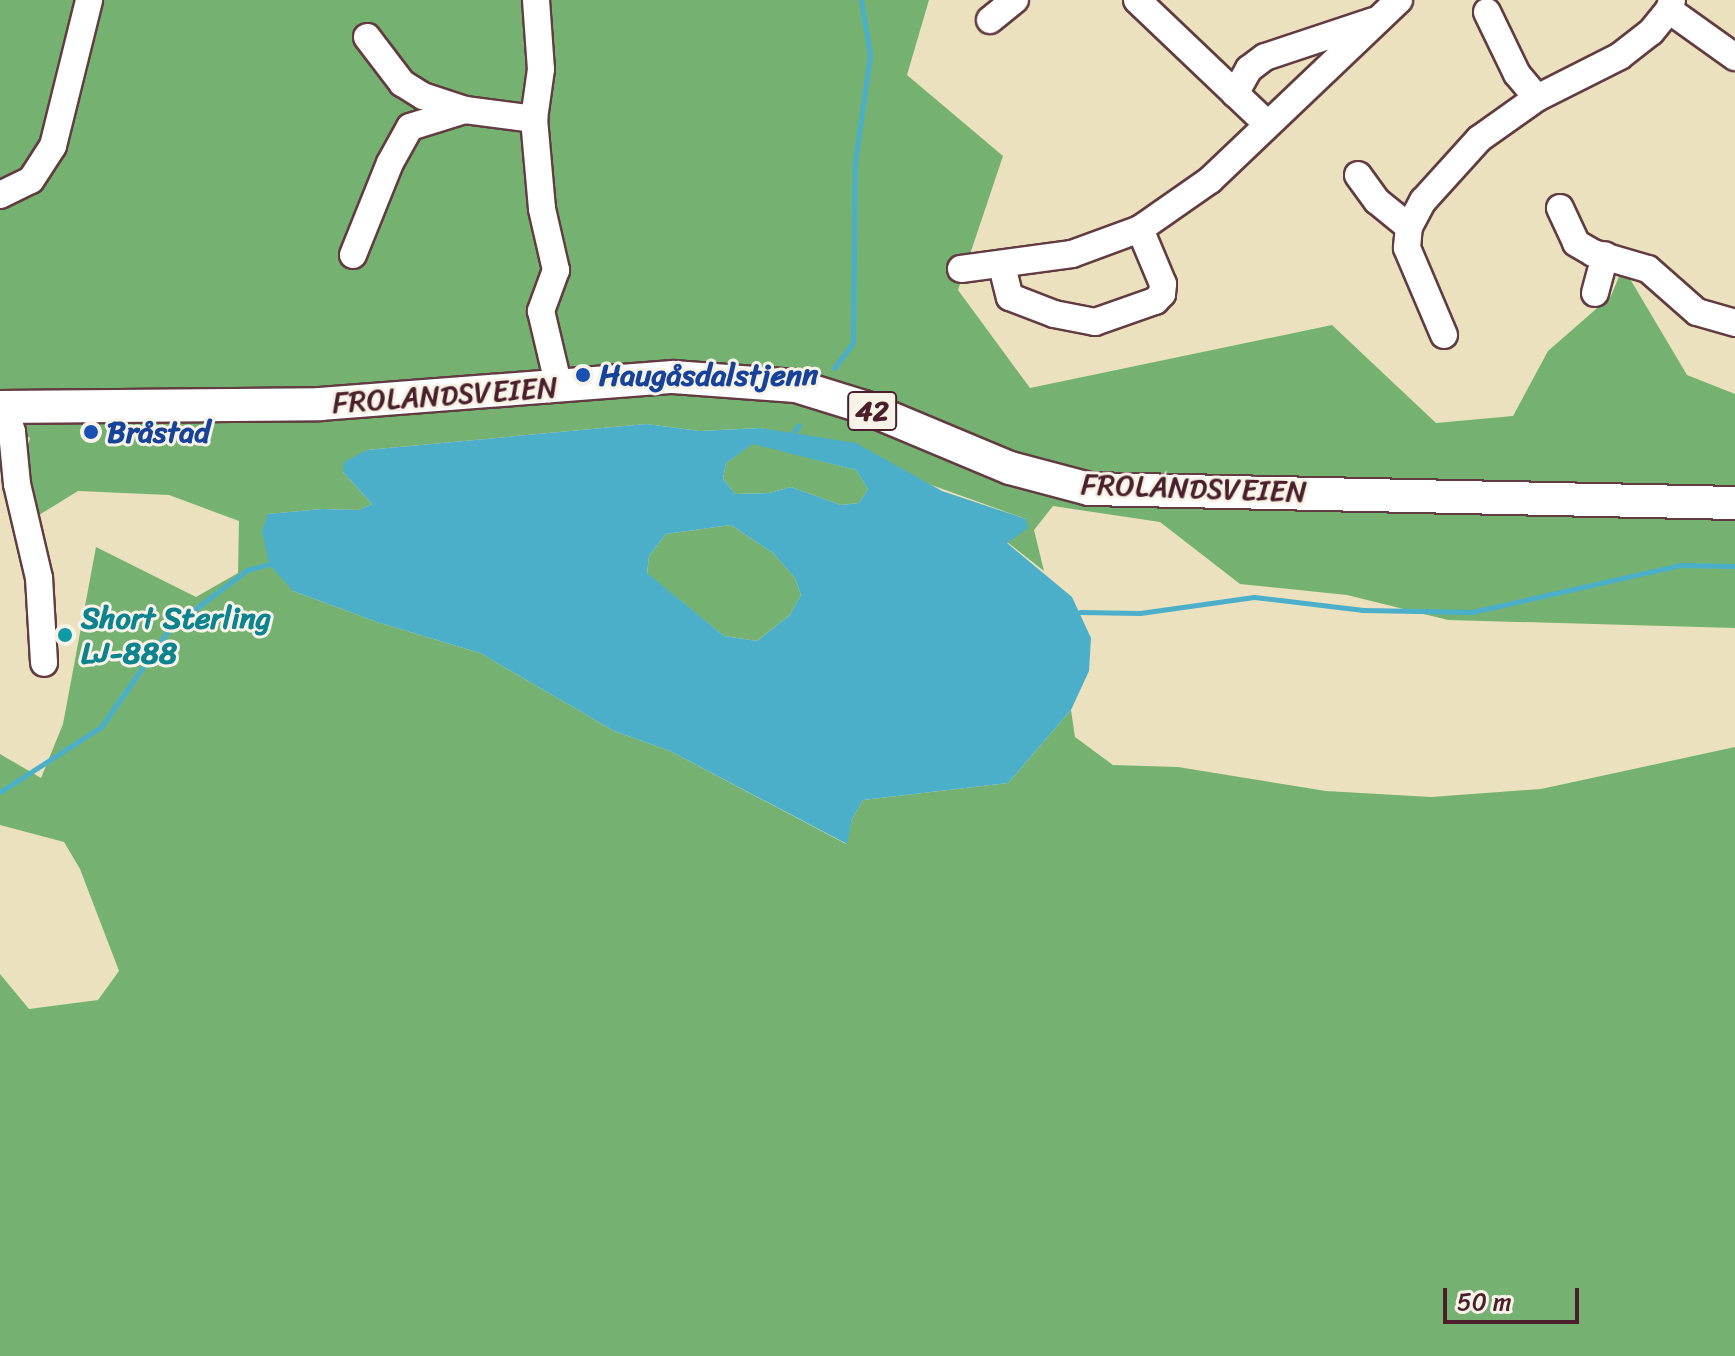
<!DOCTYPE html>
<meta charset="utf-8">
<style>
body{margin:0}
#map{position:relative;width:1735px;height:1356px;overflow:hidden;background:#ebe1bf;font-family:Sriracha,sans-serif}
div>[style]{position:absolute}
.forest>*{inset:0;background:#75b272}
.water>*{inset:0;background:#4bafca}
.stream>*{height:5px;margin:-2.5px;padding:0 2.5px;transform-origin:2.5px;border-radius:2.5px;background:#4bafca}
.roads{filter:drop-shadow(2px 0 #623c41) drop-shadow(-2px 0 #623c41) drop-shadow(0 2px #623c41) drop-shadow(0 -2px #623c41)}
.minor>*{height:26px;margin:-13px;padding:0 13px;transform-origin:13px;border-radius:13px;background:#fff}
.major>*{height:32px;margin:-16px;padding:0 16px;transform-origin:16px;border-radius:16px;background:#fff}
.dots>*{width:22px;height:22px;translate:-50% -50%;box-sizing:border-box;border:4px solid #f7f3e8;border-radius:50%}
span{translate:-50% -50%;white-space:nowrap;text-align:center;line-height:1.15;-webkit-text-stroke:6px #f7f3e8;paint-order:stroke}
.shield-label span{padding:2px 6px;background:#f7f3e8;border:2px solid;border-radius:6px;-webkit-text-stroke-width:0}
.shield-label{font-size:28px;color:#4a1f2b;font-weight:700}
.transit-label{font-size:30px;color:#164399;font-weight:700}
.left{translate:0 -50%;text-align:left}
.street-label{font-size:30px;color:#4a1f2b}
.culture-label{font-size:30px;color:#0d838f;font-weight:700}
.scale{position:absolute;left:1443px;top:1288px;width:136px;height:36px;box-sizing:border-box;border:4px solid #4a1f2b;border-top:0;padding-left:10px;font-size:24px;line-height:28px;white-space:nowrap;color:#4a1f2b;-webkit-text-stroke:6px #f7f3e8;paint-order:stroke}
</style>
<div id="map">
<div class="forest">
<div style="clip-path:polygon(0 0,929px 0,907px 75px,1003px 156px,958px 290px,1030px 388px,1332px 325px,1436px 423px,1513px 416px,1548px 351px,1611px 296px,1623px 267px,1687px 375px,1735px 394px,1735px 628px,1448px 620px,1347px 595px,1240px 584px,1160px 522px,1053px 506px,1034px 530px,1044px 571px,1007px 542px,1026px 519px,792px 435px,760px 428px,700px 431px,646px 424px,367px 450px,343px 472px,372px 504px,359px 510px,322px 509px,268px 514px,293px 591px,377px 622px,480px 653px,614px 731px,670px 751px,846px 844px,852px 819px,863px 800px,1008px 783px,1071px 710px,1075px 737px,1113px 765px,1178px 767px,1326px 791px,1431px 797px,1541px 789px,1735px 747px,1735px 1356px,0 1356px,0 974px,29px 1009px,98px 1000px,119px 971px,80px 869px,64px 842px,0 825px,0 754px,41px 778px,63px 724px,96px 547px,196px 597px,238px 573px,239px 521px,169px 495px,78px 491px,39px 515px,21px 475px,30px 438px,0 416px)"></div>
<div style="clip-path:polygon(753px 443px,856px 470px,868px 489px,859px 503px,841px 505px,791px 487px,769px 493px,735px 494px,723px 479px,726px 463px)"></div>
<div style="clip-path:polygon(731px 525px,773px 553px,795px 578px,801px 595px,790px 615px,757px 641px,724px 636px,647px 574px,649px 556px,666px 534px)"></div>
</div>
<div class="water">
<div style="clip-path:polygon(evenodd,646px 424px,700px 431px,760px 428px,856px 443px,942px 491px,1026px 519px,1028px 528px,1007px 543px,1072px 597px,1091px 638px,1089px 671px,1071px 710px,1008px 783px,863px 800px,852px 819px,847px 844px,670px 751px,614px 731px,480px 653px,377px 622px,293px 591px,269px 564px,262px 531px,268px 514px,322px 509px,359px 510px,372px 504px,343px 472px,344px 462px,367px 450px,646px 424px,753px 444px,856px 470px,868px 489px,859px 503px,841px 505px,791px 487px,769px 493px,735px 494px,723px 479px,726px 463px,753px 444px,646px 424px,731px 525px,773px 553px,795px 578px,801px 595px,790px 615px,757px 641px,724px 636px,647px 573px,649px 556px,666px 534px,731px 525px)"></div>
</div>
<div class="stream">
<div style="left:834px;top:368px;width:31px;rotate:-53deg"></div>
<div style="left:853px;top:343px;width:181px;rotate:-89.4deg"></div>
<div style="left:855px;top:162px;width:108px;rotate:-82deg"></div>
<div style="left:870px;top:55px;width:56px;rotate:-99.3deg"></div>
<div style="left:792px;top:435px;width:12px;rotate:-55deg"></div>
<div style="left:1080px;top:612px;width:60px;rotate:1deg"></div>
<div style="left:1140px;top:613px;width:115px;rotate:-8deg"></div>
<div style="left:1254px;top:597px;width:110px;rotate:6.8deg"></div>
<div style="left:1363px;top:610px;width:109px;rotate:1.1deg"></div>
<div style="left:1472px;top:612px;width:213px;rotate:-12.7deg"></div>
<div style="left:1680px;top:565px;width:55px;rotate:1deg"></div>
<div style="left:0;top:792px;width:120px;rotate:-32.8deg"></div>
<div style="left:101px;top:727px;width:121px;rotate:-55.1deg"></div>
<div style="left:170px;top:628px;width:96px;rotate:-37deg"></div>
<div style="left:247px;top:570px;width:23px;rotate:-15deg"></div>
</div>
<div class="roads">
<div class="minor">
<div style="left:536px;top:0;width:69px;rotate:85.9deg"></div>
<div style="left:541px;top:69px;width:50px;rotate:98deg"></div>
<div style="left:534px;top:119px;width:90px;rotate:84.9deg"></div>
<div style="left:542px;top:209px;width:63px;rotate:77.1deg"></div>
<div style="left:556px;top:270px;width:44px;rotate:110.1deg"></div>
<div style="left:541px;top:311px;width:78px;rotate:76.7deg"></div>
<div style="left:1137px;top:0;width:178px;rotate:43.6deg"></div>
<div style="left:1669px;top:10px;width:81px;rotate:35.5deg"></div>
<div style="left:1487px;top:12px;width:69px;rotate:64.2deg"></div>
<div style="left:1517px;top:74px;width:31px;rotate:50deg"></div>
<div style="left:990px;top:20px;width:32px;rotate:-39deg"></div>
<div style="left:367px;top:37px;width:58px;rotate:52.7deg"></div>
<div style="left:402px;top:83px;width:25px;rotate:32deg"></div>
<div style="left:423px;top:96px;width:44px;rotate:18.4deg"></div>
<div style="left:1235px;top:94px;width:29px;rotate:-61deg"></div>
<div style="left:1249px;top:69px;width:20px;rotate:-37deg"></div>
<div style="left:1265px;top:57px;width:114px;rotate:-18.4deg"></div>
<div style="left:1358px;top:175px;width:32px;rotate:54deg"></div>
<div style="left:1377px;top:201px;width:41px;rotate:39.1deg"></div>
<div style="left:0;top:195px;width:34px;rotate:-26deg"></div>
<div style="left:31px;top:180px;width:40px;rotate:-57.1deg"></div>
<div style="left:53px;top:146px;width:150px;rotate:-76.1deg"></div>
<div style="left:1560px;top:208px;width:38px;rotate:65deg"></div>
<div style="left:1576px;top:243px;width:20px;rotate:30deg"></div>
<div style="left:1593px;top:253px;width:57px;rotate:16.2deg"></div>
<div style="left:1648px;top:269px;width:65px;rotate:41.3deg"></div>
<div style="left:1697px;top:312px;width:40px;rotate:16deg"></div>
<div style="left:353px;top:255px;width:99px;rotate:-68.1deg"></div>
<div style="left:390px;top:163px;width:41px;rotate:-60.9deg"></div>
<div style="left:410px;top:127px;width:58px;rotate:-17.2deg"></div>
<div style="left:465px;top:110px;width:70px;rotate:7.4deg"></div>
<div style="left:1002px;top:266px;width:32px;rotate:76deg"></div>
<div style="left:1010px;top:297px;width:47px;rotate:21.1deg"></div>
<div style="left:1054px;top:314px;width:42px;rotate:11deg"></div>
<div style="left:1095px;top:322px;width:64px;rotate:-19.3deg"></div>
<div style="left:1155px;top:301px;width:10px;rotate:-45deg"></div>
<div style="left:1162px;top:294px;width:10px;rotate:-84deg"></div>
<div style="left:1163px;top:284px;width:60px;rotate:-112.7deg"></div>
<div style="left:961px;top:269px;width:112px;rotate:-7.7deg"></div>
<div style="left:1072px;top:254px;width:72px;rotate:-20.2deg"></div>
<div style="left:1140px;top:229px;width:85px;rotate:-35deg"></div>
<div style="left:1210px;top:180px;width:261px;rotate:-43.6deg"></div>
<div style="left:1595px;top:293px;width:39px;rotate:-75deg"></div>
<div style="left:1444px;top:335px;width:95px;rotate:-113deg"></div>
<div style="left:1407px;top:248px;width:21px;rotate:-85deg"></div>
<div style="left:1409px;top:227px;width:30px;rotate:-62deg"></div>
<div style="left:1423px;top:201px;width:84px;rotate:-47.9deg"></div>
<div style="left:1479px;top:139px;width:71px;rotate:-35.3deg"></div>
<div style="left:1537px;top:98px;width:93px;rotate:-26.8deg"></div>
<div style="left:1620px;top:56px;width:39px;rotate:-38deg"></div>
<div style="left:1651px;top:32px;width:28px;rotate:-51deg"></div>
<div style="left:1669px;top:10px;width:10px;rotate:-73deg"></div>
<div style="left:4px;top:407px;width:26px;rotate:72deg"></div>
<div style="left:12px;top:432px;width:52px;rotate:84.5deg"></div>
<div style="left:17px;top:484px;width:97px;rotate:76.8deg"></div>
<div style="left:39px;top:578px;width:85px;rotate:86.6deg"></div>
</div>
<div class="major">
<div style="left:0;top:407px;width:320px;rotate:-0.5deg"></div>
<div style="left:320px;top:404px;width:354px;rotate:-4.4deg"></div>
<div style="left:673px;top:377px;width:123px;rotate:4.2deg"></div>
<div style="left:796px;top:386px;width:71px;rotate:17.2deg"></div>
<div style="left:864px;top:407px;width:158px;rotate:22.7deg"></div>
<div style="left:1010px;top:468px;width:82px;rotate:14.9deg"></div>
<div style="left:1089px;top:489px;width:646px;rotate:1.24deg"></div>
</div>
</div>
<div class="dots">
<div style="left:583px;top:375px;background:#1a4fb4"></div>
<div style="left:91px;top:432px;background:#1a4fb4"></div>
<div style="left:65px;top:635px;background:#0f9aa8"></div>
</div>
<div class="shield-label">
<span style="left:872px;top:411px">42</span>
</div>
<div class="transit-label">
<span class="left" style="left:599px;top:375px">Haugåsdalstjenn</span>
<span class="left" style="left:107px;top:432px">Bråstad</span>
</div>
<div class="street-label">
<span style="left:445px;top:395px;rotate:-4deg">FROLANDSVEIEN</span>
<span style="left:1194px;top:488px;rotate:2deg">FROLANDSVEIEN</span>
</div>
<div class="culture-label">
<span class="left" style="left:81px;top:635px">Short Sterling<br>LJ-888</span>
</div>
<div class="scale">50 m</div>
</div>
